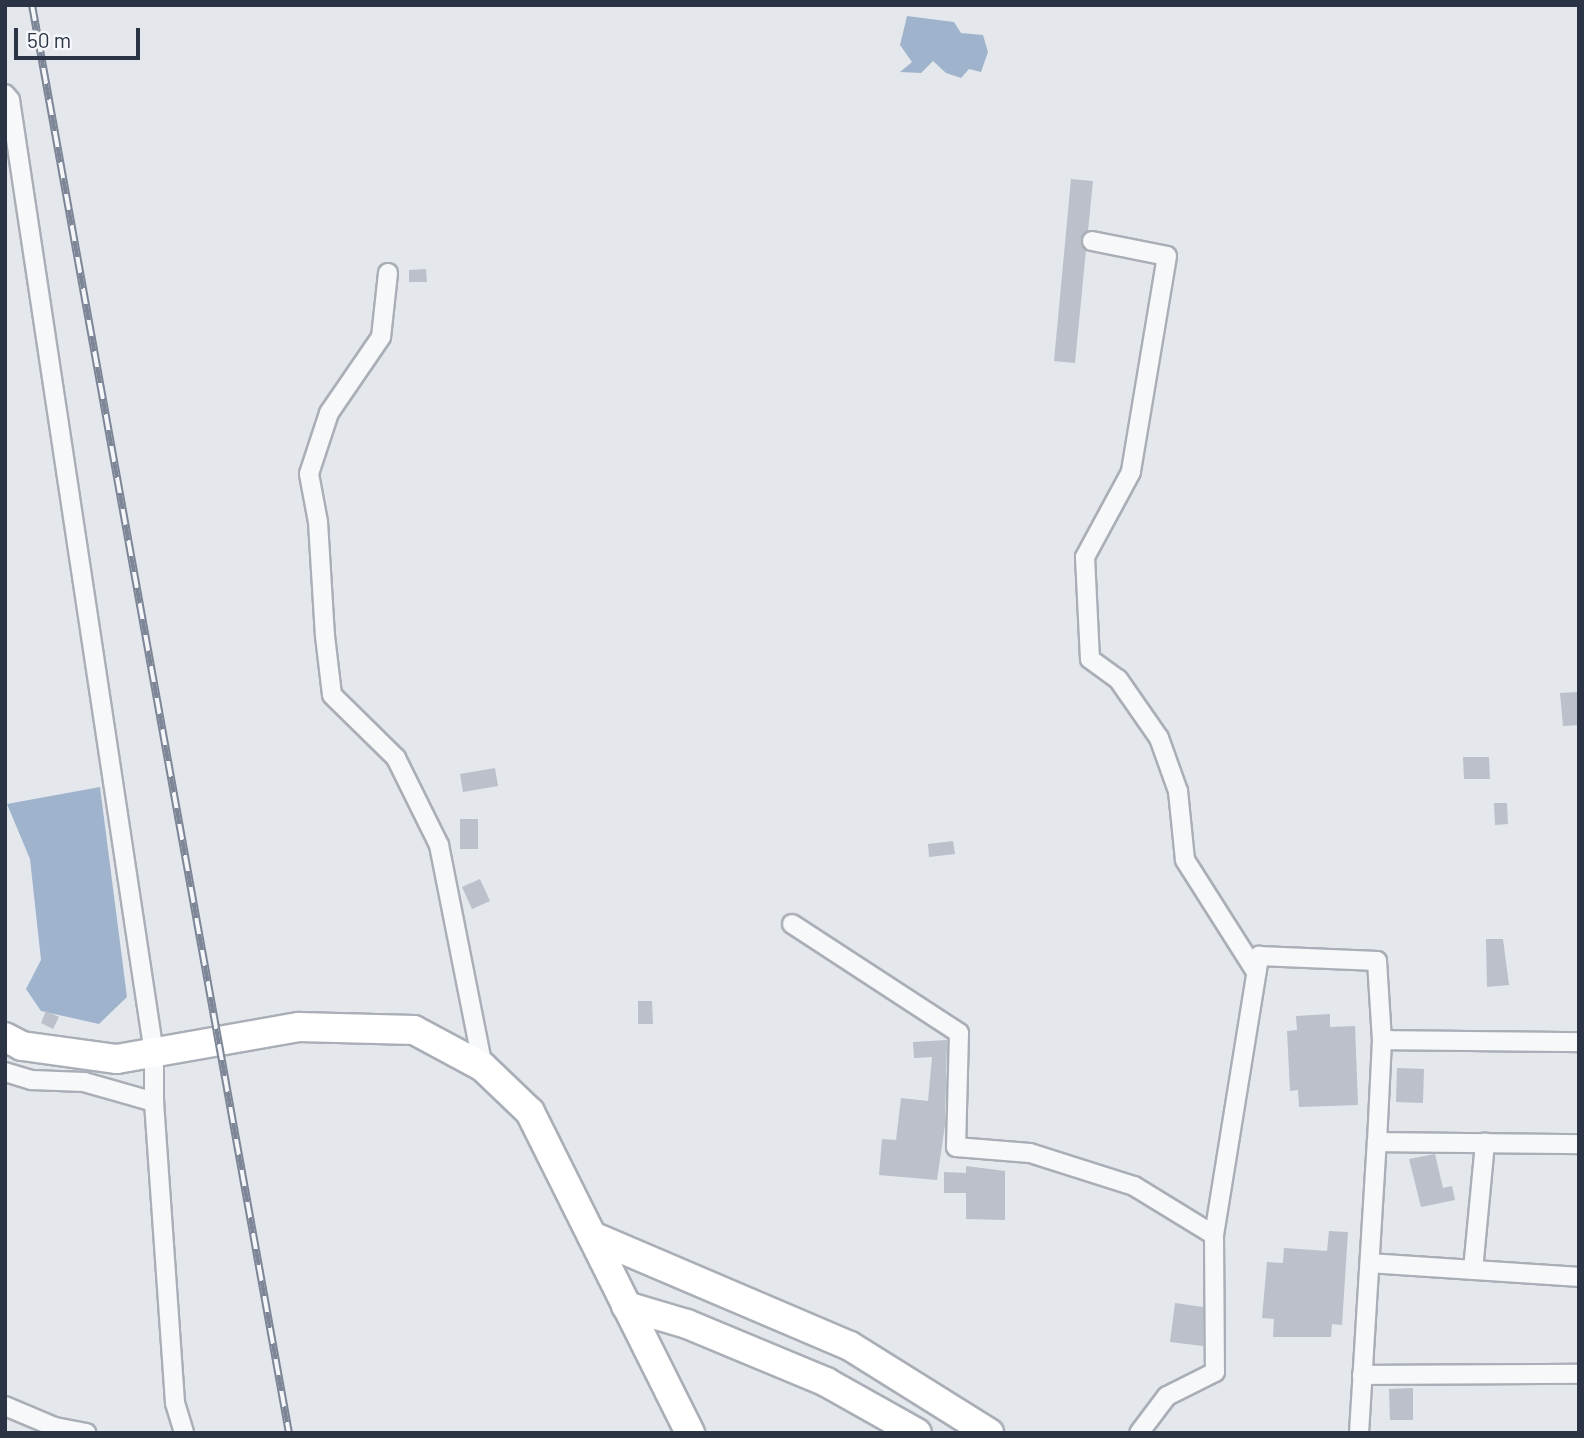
<!DOCTYPE html>
<style>
body{margin:0}
#map{position:relative;width:1584px;height:1438px;overflow:hidden;background:#e4e7ec;font-family:Barlow,sans-serif}
div>[style]{position:absolute}
.water>*{inset:0;background:#9fb4cc}
.building>*{inset:0;background:#bbc0ca}
.roads{filter:drop-shadow(2px 0 #a9aeb7) drop-shadow(-2px 0 #a9aeb7) drop-shadow(0 2px #a9aeb7) drop-shadow(0 -2px #a9aeb7)}
.minor>*{height:18px;margin:-9px;padding:0 9px;transform-origin:9px;border-radius:9px;background:#f7f8fa}
.primary>*{height:28px;margin:-14px;padding:0 14px;transform-origin:14px;border-radius:14px;background:#fff}
.rail>*{height:8px;margin-top:-4px;transform-origin:0;background:repeating-linear-gradient(90deg,#f4f6f9 0 16px,#7d8696 0 32px);box-sizing:border-box;border-block:2px solid #7d8696}
span{translate:-50% -50%;white-space:nowrap;text-align:center;line-height:1.15;-webkit-text-stroke:5px #f4f6f9;paint-order:stroke}
.frame{position:absolute;inset:0;border:7px solid #2b3445;pointer-events:none}
.scale{position:absolute;left:14px;top:28px;width:126px;height:32px;box-sizing:border-box;border:4px solid #2b3445;border-top:0;padding-left:9px;font-size:21px;line-height:24px;white-space:nowrap;color:#2b3445;-webkit-text-stroke:5px #f4f6f9;paint-order:stroke}
</style>
<div id="map">
<div class="water">
<div style="clip-path:polygon(907px 16px,954px 22px,961px 33px,983px 35px,988px 52px,981px 72px,969px 69px,961px 78px,946px 73px,933px 61px,921px 73px,900px 72px,912px 62px,900px 45px)"></div>
<div style="clip-path:polygon(100px 787px,127px 997px,99px 1024px,41px 1011px,26px 989px,41px 960px,30px 859px,7px 804px)"></div>
</div>
<div class="building">
<div style="clip-path:polygon(1071px 179px,1093px 181px,1088px 231px,1081px 239px,1086px 250px,1075px 363px,1054px 361px)"></div>
<div style="clip-path:polygon(426px 269px,427px 282px,409px 282px,409px 270px)"></div>
<div style="clip-path:polygon(1579px 692px,1579px 725px,1563px 726px,1560px 693px)"></div>
<div style="clip-path:polygon(1463px 757px,1489px 757px,1490px 779px,1464px 779px)"></div>
<div style="clip-path:polygon(495px 768px,498px 786px,463px 792px,460px 774px)"></div>
<div style="clip-path:polygon(1494px 803px,1507px 803px,1508px 824px,1495px 825px)"></div>
<div style="clip-path:polygon(460px 819px,478px 819px,478px 849px,460px 849px)"></div>
<div style="clip-path:polygon(953px 841px,955px 854px,929px 857px,928px 844px)"></div>
<div style="clip-path:polygon(480px 879px,490px 901px,472px 909px,462px 887px)"></div>
<div style="clip-path:polygon(1486px 939px,1503px 939px,1509px 985px,1487px 987px)"></div>
<div style="clip-path:polygon(638px 1001px,652px 1001px,653px 1024px,638px 1024px)"></div>
<div style="clip-path:polygon(46px 1011px,59px 1017px,53px 1029px,41px 1023px)"></div>
<div style="clip-path:polygon(1330px 1014px,1330px 1027px,1355px 1026px,1358px 1105px,1299px 1107px,1298px 1090px,1290px 1091px,1287px 1031px,1297px 1030px,1296px 1016px)"></div>
<div style="clip-path:polygon(947px 1040px,945px 1125px,937px 1180px,879px 1175px,882px 1139px,896px 1140px,901px 1098px,928px 1101px,932px 1057px,914px 1058px,913px 1042px)"></div>
<div style="clip-path:polygon(1397px 1068px,1424px 1069px,1423px 1103px,1396px 1102px)"></div>
<div style="clip-path:polygon(1435px 1154px,1443px 1188px,1452px 1186px,1455px 1200px,1421px 1207px,1409px 1159px)"></div>
<div style="clip-path:polygon(966px 1166px,1005px 1171px,1005px 1220px,966px 1219px,966px 1193px,944px 1193px,944px 1172px,966px 1173px)"></div>
<div style="clip-path:polygon(1329px 1231px,1348px 1232px,1342px 1325px,1332px 1324px,1331px 1337px,1273px 1337px,1274px 1319px,1262px 1318px,1267px 1262px,1283px 1263px,1284px 1248px,1327px 1251px)"></div>
<div style="clip-path:polygon(1175px 1303px,1203px 1307px,1203px 1346px,1170px 1342px)"></div>
<div style="clip-path:polygon(1413px 1388px,1413px 1420px,1390px 1420px,1389px 1389px)"></div>
</div>
<div class="roads">
<div class="minor">
<div style="left:5px;top:94px;width:8px;rotate:50deg"></div>
<div style="left:10px;top:100px;width:964px;rotate:81.41deg"></div>
<div style="left:154px;top:1053px;width:49px;rotate:90deg"></div>
<div style="left:1092px;top:241px;width:76px;rotate:11.3deg"></div>
<div style="left:1167px;top:256px;width:219px;rotate:99.5deg"></div>
<div style="left:1131px;top:472px;width:97px;rotate:118.4deg"></div>
<div style="left:1085px;top:557px;width:102px;rotate:87.2deg"></div>
<div style="left:1090px;top:659px;width:34px;rotate:36deg"></div>
<div style="left:1118px;top:679px;width:72px;rotate:55.2deg"></div>
<div style="left:1159px;top:738px;width:56px;rotate:70.3deg"></div>
<div style="left:1178px;top:791px;width:69px;rotate:84.2deg"></div>
<div style="left:1185px;top:860px;width:133px;rotate:57.6deg"></div>
<div style="left:388px;top:273px;width:64px;rotate:96.2deg"></div>
<div style="left:381px;top:337px;width:92px;rotate:124.4deg"></div>
<div style="left:329px;top:413px;width:64px;rotate:108.2deg"></div>
<div style="left:309px;top:474px;width:49px;rotate:79.4deg"></div>
<div style="left:318px;top:522px;width:114px;rotate:86.5deg"></div>
<div style="left:325px;top:636px;width:59px;rotate:83.2deg"></div>
<div style="left:332px;top:695px;width:90px;rotate:44.5deg"></div>
<div style="left:396px;top:758px;width:97px;rotate:63.7deg"></div>
<div style="left:439px;top:845px;width:226px;rotate:78.8deg"></div>
<div style="left:792px;top:924px;width:199px;rotate:33.1deg"></div>
<div style="left:959px;top:1033px;width:114px;rotate:91.5deg"></div>
<div style="left:956px;top:1147px;width:74px;rotate:4.6deg"></div>
<div style="left:1030px;top:1153px;width:109px;rotate:17.6deg"></div>
<div style="left:1134px;top:1186px;width:94px;rotate:31.5deg"></div>
<div style="left:1214px;top:1235px;width:137px;rotate:89.6deg"></div>
<div style="left:1215px;top:1372px;width:54px;rotate:153.4deg"></div>
<div style="left:1167px;top:1396px;width:46px;rotate:127.1deg"></div>
<div style="left:1382px;top:1040px;width:102px;rotate:92.8deg"></div>
<div style="left:1377px;top:1142px;width:202px;rotate:0.6deg"></div>
<div style="left:5px;top:1072px;width:28px;rotate:17deg"></div>
<div style="left:32px;top:1080px;width:52px;rotate:2.2deg"></div>
<div style="left:84px;top:1082px;width:73px;rotate:15.9deg"></div>
<div style="left:154px;top:1102px;width:302px;rotate:86deg"></div>
<div style="left:175px;top:1403px;width:31px;rotate:73deg"></div>
<div style="left:1214px;top:1235px;width:283px;rotate:-80.8deg"></div>
<div style="left:1259px;top:956px;width:118px;rotate:2.4deg"></div>
<div style="left:1377px;top:961px;width:79px;rotate:86.4deg"></div>
<div style="left:1382px;top:1040px;width:197px;rotate:0.6deg"></div>
<div style="left:1370px;top:1263px;width:209px;rotate:3.8deg"></div>
<div style="left:1473px;top:1270px;width:128px;rotate:-84.6deg"></div>
<div style="left:1362px;top:1375px;width:217px;rotate:-0.3deg"></div>
<div style="left:5px;top:1406px;width:54px;rotate:22.8deg"></div>
<div style="left:55px;top:1427px;width:32px;rotate:11deg"></div>
<div style="left:1359px;top:1433px;width:292px;rotate:-86.5deg"></div>
</div>
<div class="primary">
<div style="left:5px;top:1037px;width:19px;rotate:28deg"></div>
<div style="left:22px;top:1046px;width:96px;rotate:7.8deg"></div>
<div style="left:117px;top:1059px;width:185px;rotate:-10deg"></div>
<div style="left:299px;top:1027px;width:115px;rotate:1.5deg"></div>
<div style="left:414px;top:1030px;width:78px;rotate:28.2deg"></div>
<div style="left:483px;top:1067px;width:65px;rotate:43.8deg"></div>
<div style="left:530px;top:1112px;width:359px;rotate:63.5deg"></div>
<div style="left:592px;top:1236px;width:280px;rotate:23.1deg"></div>
<div style="left:850px;top:1346px;width:164px;rotate:32deg"></div>
<div style="left:626px;top:1306px;width:64px;rotate:16.4deg"></div>
<div style="left:687px;top:1324px;width:151px;rotate:22.6deg"></div>
<div style="left:826px;top:1382px;width:104px;rotate:29.3deg"></div>
</div>
</div>
<div class="rail">
<div style="left:32px;top:5px;width:1451px;rotate:79.8deg"></div>
</div>
<div class="frame"></div>
<div class="scale">50 m</div>
</div>
